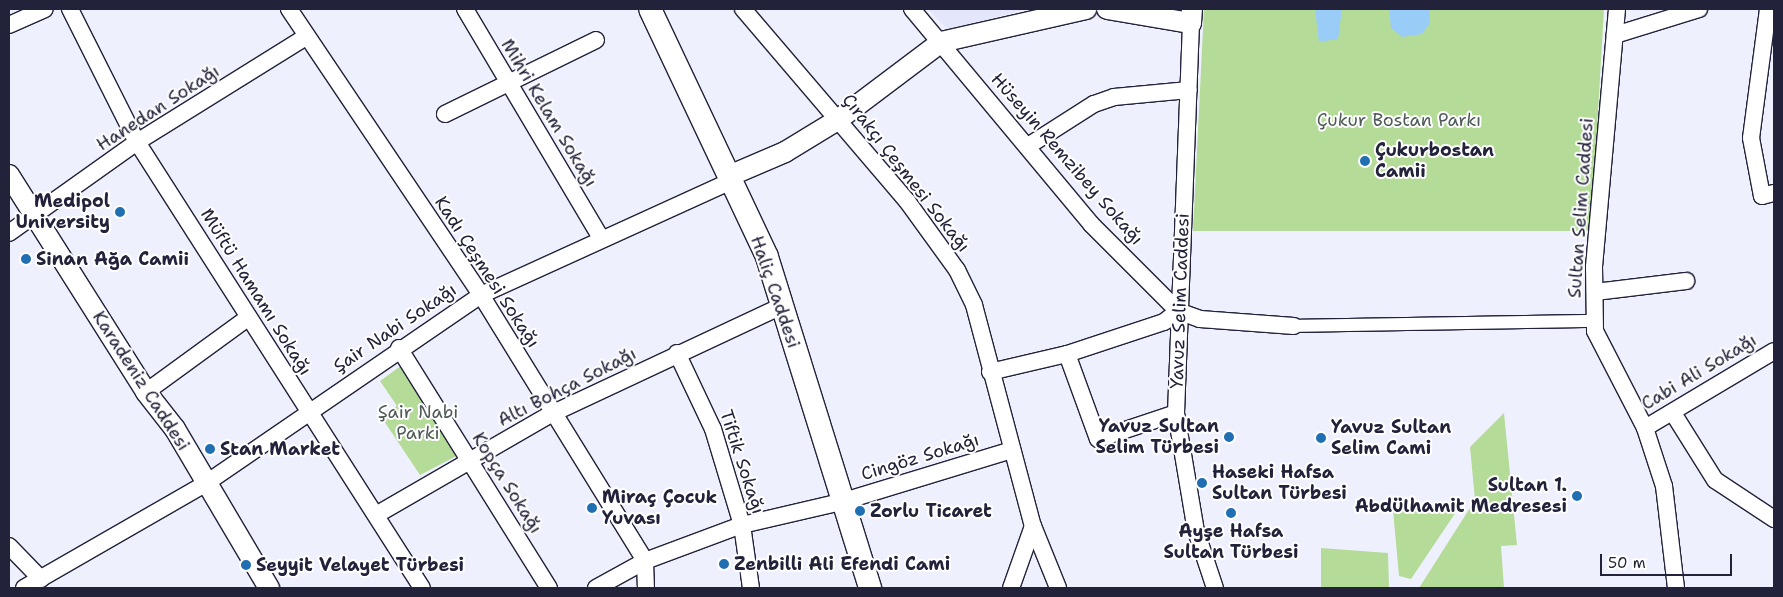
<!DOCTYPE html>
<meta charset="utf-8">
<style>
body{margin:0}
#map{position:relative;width:1783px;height:597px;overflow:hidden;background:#eff0fd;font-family:"Shantell Sans",sans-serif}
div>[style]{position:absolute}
.built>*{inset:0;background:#e4e6fb}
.green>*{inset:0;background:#b4db97}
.water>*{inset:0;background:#99cdf7}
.roads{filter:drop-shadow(1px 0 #22223b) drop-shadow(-1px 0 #22223b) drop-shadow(0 1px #22223b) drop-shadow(0 -1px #22223b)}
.pedestrian>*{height:12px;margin:-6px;padding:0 6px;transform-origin:6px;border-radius:6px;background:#fff}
.minor>*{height:16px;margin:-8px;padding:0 8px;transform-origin:8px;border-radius:8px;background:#fff}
.tertiary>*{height:20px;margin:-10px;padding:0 10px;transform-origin:10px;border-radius:10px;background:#fff}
.secondary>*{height:22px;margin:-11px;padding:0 11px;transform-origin:11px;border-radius:11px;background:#fff}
.dots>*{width:14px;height:14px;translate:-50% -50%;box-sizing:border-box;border:2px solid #fff;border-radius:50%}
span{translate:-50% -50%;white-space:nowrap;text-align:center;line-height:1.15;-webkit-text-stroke:4px #fff;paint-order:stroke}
.street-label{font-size:18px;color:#22223b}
.park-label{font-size:18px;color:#4e5a57}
.poi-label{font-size:18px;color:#22223b;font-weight:700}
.left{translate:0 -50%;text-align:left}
.right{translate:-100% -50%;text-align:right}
.frame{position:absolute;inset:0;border:10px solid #22223b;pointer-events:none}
.scale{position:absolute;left:1600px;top:554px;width:132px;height:22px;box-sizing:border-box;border:2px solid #22223b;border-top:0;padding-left:6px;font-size:15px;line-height:18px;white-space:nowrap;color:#22223b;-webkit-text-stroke:4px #fff;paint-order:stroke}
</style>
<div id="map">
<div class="built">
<div style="clip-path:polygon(928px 9px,1027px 9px,948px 30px)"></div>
</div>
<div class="green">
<div style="clip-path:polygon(1204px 9px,1604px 9px,1591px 231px,1193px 231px)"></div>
<div style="clip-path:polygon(409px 360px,466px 451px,420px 475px,380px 415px,397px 406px,380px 381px)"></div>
<div style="clip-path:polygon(1504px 413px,1517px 545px,1501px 546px,1504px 588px,1419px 588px,1475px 500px,1470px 447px)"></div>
<div style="clip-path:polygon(1462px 503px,1411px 579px,1399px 576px,1393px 510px)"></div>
<div style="clip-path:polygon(1321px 548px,1388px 553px,1389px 588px,1321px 588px)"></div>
</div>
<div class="water">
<div style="clip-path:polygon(1315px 9px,1342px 9px,1338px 39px,1319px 42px)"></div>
<div style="clip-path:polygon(1389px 9px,1430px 9px,1430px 23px,1422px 34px,1402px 37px,1391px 28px)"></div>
</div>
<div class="roads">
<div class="pedestrian">
<div style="left:1294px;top:326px;width:300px;rotate:-1deg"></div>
</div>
<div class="minor">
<div style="left:70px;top:9px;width:149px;rotate:63.3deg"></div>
<div style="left:137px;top:142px;width:529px;rotate:57.42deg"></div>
<div style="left:289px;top:9px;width:344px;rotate:56.1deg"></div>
<div style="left:481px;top:295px;width:312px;rotate:58.3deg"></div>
<div style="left:645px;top:561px;width:27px;rotate:88deg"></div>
<div style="left:465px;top:9px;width:266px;rotate:59.3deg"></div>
<div style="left:743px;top:9px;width:253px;rotate:49.5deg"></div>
<div style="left:907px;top:201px;width:85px;rotate:54.1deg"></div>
<div style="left:957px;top:270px;width:39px;rotate:64deg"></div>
<div style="left:974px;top:305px;width:229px;rotate:75.1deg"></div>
<div style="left:1033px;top:526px;width:66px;rotate:109.5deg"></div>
<div style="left:912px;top:9px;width:280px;rotate:50.2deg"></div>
<div style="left:1091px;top:224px;width:123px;rotate:45deg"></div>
<div style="left:1178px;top:311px;width:23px;rotate:20deg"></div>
<div style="left:1200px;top:319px;width:94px;rotate:4.3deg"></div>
<div style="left:1617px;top:9px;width:259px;rotate:95.1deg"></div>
<div style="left:1594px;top:267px;width:64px;rotate:89.1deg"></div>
<div style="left:1595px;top:331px;width:109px;rotate:62.7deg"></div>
<div style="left:1645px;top:428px;width:61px;rotate:71.9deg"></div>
<div style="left:1664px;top:486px;width:103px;rotate:83.3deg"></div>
<div style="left:1768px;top:9px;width:130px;rotate:97.5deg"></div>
<div style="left:1751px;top:138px;width:59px;rotate:79.3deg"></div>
<div style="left:1762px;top:196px;width:12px;rotate:-14deg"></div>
<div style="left:1191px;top:23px;width:390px;rotate:92.2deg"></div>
<div style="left:1176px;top:413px;width:120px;rotate:80.4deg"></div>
<div style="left:1196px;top:531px;width:60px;rotate:71.6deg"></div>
<div style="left:9px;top:25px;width:39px;rotate:-24deg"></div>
<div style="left:1615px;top:35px;width:88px;rotate:-17.2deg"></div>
<div style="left:445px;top:114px;width:168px;rotate:-26.1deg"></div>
<div style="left:1028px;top:146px;width:78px;rotate:-32.5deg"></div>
<div style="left:1094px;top:104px;width:21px;rotate:-19deg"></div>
<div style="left:1114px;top:97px;width:75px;rotate:-5.3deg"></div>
<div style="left:9px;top:233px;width:157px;rotate:-35.4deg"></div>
<div style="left:137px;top:142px;width:199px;rotate:-31.9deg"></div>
<div style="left:1595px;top:292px;width:92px;rotate:-6.9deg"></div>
<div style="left:399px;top:348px;width:283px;rotate:58deg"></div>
<div style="left:677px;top:353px;width:84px;rotate:64.7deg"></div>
<div style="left:713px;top:429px;width:100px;rotate:73.2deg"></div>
<div style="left:742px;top:525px;width:64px;rotate:81.9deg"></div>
<div style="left:1067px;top:354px;width:90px;rotate:70deg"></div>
<div style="left:1098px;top:439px;width:82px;rotate:-18.4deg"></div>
<div style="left:990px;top:372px;width:79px;rotate:-13.2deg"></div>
<div style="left:1067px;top:354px;width:102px;rotate:-18.3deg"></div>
<div style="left:1164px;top:322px;width:18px;rotate:-38deg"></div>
<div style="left:146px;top:392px;width:127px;rotate:-36.1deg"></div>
<div style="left:1673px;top:413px;width:79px;rotate:57.9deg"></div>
<div style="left:1715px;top:480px;width:71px;rotate:33.5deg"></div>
<div style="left:1645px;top:428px;width:150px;rotate:-30.8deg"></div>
<div style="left:376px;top:515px;width:202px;rotate:-30deg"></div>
<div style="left:551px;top:414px;width:255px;rotate:-25.1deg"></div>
<div style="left:1033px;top:526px;width:67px;rotate:68deg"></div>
<div style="left:9px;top:546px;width:46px;rotate:45.9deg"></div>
<div style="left:24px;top:588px;width:209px;rotate:-29.9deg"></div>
<div style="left:205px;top:484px;width:335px;rotate:-34.4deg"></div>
<div style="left:481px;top:295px;width:275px;rotate:-24.5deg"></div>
<div style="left:596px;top:588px;width:56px;rotate:-28.9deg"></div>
<div style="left:645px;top:561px;width:103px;rotate:-20.4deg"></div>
<div style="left:742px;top:525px;width:102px;rotate:-13.1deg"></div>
<div style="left:841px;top:502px;width:179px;rotate:-16.9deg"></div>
</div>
<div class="tertiary">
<div style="left:1107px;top:9px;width:85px;rotate:9.5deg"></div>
<div style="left:1191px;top:23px;width:14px;rotate:-86deg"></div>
<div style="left:9px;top:175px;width:257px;rotate:57.7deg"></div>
<div style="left:146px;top:392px;width:47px;rotate:51.9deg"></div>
<div style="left:175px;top:429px;width:185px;rotate:59.4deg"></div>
<div style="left:729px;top:176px;width:61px;rotate:-23.2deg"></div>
<div style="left:785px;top:152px;width:63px;rotate:-31.4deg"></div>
<div style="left:839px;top:119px;width:128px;rotate:-37deg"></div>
<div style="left:941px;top:42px;width:149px;rotate:-12.8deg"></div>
</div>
<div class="secondary">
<div style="left:650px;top:9px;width:274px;rotate:64.7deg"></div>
<div style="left:767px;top:257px;width:347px;rotate:72.7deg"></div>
</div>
</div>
<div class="dots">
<div style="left:1365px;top:161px;background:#1f6fb2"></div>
<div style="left:120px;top:212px;background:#1f6fb2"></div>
<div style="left:26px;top:259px;background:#1f6fb2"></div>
<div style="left:1229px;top:437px;background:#1f6fb2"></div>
<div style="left:1321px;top:438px;background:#1f6fb2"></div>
<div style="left:210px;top:449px;background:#1f6fb2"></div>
<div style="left:1202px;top:483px;background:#1f6fb2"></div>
<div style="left:1577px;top:496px;background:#1f6fb2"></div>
<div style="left:592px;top:508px;background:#1f6fb2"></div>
<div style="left:860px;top:511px;background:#1f6fb2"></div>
<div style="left:1231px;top:513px;background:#1f6fb2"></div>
<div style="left:724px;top:564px;background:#1f6fb2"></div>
<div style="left:246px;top:565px;background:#1f6fb2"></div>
</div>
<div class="street-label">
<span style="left:158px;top:108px;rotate:-33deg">Hanedan Sokağı</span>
<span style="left:549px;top:113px;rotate:59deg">Mihri Kelam Sokağı</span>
<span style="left:1067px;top:159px;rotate:49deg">Hüseyin Remzibey Sokağı</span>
<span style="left:906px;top:173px;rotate:52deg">Çırakçı Çeşmesi Sokağı</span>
<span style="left:1581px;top:208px;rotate:-86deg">Sultan Selim Caddesi</span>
<span style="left:487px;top:272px;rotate:57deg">Kadı Çeşmesi Sokağı</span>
<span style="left:256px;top:292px;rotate:58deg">Müftü Hamamı Sokağı</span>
<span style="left:775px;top:292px;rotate:71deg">Haliç Caddesi</span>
<span style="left:1180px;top:301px;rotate:-88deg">Yavuz Selim Caddesi</span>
<span style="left:395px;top:328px;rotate:-34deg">Şair Nabi Sokağı</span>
<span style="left:1699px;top:372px;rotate:-31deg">Cabi Ali Sokağı</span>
<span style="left:141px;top:381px;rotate:57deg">Karadeniz Caddesi</span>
<span style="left:567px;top:387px;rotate:-27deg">Altı Bohça Sokağı</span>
<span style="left:920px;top:457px;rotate:-17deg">Cingöz Sokağı</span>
<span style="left:742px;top:462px;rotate:72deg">Tiftik Sokağı</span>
<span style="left:507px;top:483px;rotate:58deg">Kopça Sokağı</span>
</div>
<div class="park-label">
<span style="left:1399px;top:120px">Çukur Bostan Parkı</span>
<span style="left:418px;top:423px">Şair Nabi<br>Parki</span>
</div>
<div class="poi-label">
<span class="left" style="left:1375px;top:161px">Çukurbostan<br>Camii</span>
<span class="right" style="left:110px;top:212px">Medipol<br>University</span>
<span class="left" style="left:36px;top:259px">Sinan Ağa Camii</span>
<span class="right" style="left:1219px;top:437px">Yavuz Sultan<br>Selim Türbesi</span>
<span class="left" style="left:1331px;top:438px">Yavuz Sultan<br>Selim Cami</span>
<span class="left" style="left:220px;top:449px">Stan Market</span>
<span class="left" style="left:1212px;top:483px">Haseki Hafsa<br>Sultan Türbesi</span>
<span class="right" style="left:1567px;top:496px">Sultan 1.<br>Abdülhamit Medresesi</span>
<span class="left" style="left:602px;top:508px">Miraç Çocuk<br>Yuvası</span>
<span class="left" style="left:870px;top:511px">Zorlu Ticaret</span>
<span style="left:1231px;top:542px">Ayşe Hafsa<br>Sultan Türbesi</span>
<span class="left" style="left:734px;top:564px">Zenbilli Ali Efendi Cami</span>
<span class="left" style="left:256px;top:565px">Seyyit Velayet Türbesi</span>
</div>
<div class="frame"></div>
<div class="scale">50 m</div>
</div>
